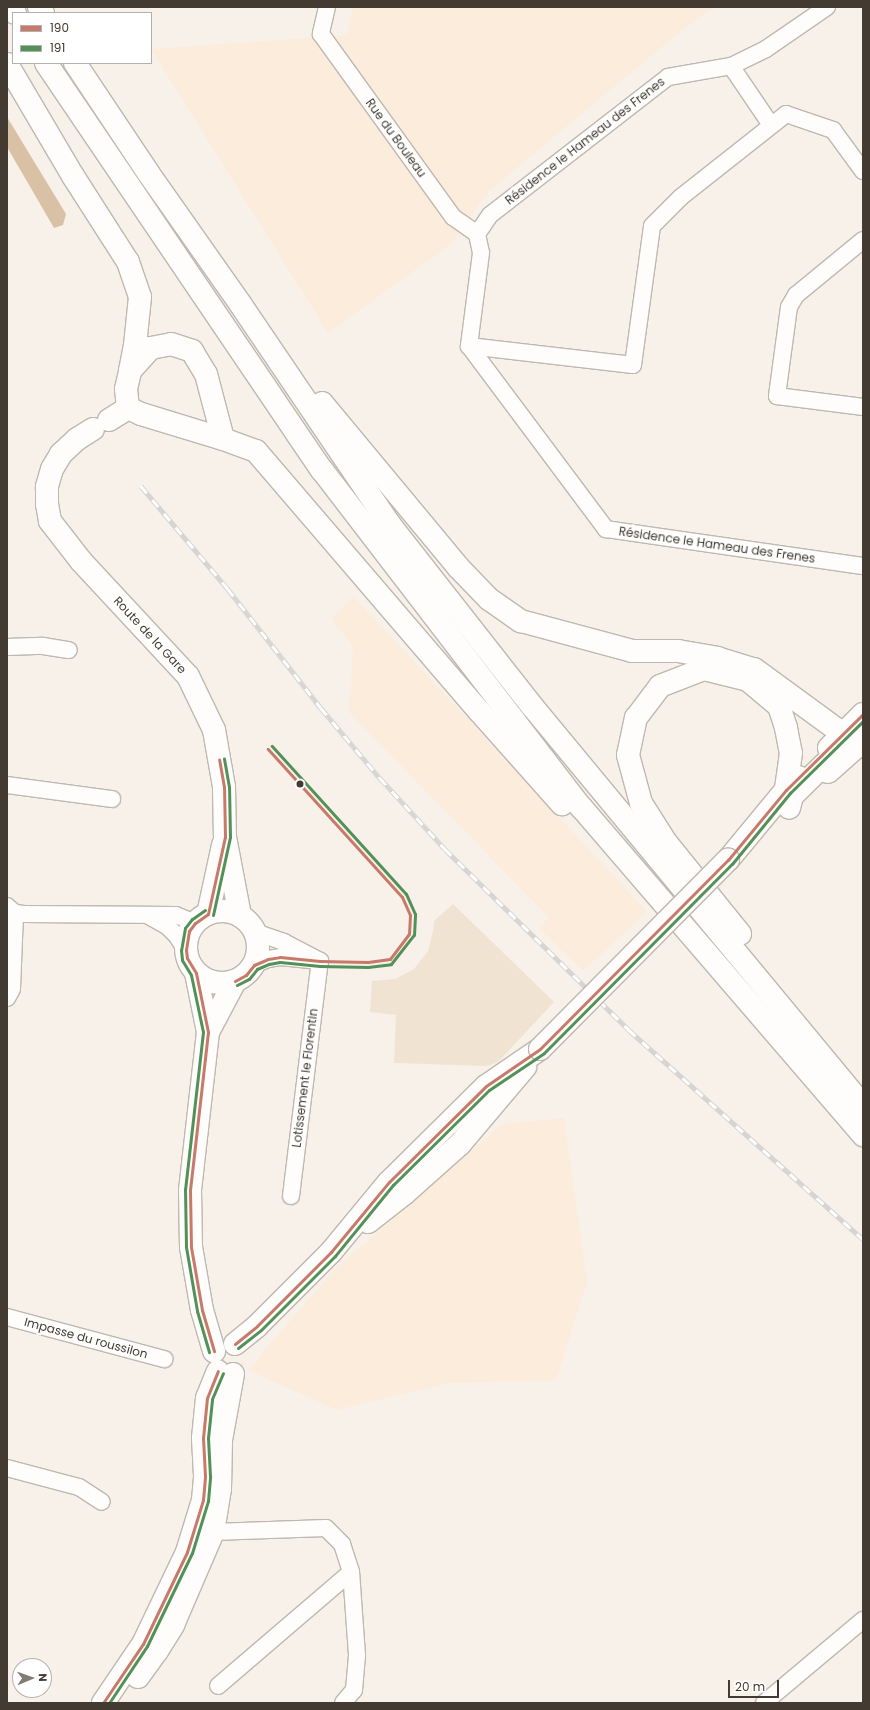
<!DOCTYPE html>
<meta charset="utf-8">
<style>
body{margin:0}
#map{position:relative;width:870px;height:1710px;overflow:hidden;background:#f8f1e9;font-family:Poppins,sans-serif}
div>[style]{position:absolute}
.built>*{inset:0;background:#fbecdb}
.green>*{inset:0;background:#f1e3d2}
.water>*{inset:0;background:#d9c1a5}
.roads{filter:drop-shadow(1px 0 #bfb8b0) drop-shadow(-1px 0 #bfb8b0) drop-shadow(0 1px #bfb8b0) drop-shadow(0 -1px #bfb8b0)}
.street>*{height:16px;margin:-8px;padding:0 8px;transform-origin:8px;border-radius:8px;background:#fefdfc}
.secondary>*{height:22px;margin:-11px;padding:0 11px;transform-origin:11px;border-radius:11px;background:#fefdfc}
.secondary>.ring{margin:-11px;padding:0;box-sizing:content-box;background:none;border:22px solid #fefdfc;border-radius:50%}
.highway>*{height:22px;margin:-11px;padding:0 11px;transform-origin:11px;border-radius:11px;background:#fefdfc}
.rail>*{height:4.5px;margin-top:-2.25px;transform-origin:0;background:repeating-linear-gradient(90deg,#fff 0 9px,#d7d5d3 0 18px);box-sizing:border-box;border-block:1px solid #d7d5d3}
.bridges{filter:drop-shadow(1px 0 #bfb8b0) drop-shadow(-1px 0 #bfb8b0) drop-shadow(0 1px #bfb8b0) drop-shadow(0 -1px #bfb8b0)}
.secondary-bridge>*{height:22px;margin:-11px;padding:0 11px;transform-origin:11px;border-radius:11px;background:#fefdfc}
.bus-1>*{height:3px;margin:-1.5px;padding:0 1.5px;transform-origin:1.5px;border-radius:1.5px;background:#c87a6a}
.bus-2>*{height:3px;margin:-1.5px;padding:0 1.5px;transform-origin:1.5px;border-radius:1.5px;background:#529258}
.dots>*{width:11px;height:11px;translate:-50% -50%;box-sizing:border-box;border:2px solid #fff;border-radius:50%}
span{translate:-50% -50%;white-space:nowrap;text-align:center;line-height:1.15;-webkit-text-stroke:4px #fff;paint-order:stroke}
.street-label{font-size:12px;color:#433b32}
.frame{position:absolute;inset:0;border:8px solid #433b32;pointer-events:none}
.legend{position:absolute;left:12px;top:12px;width:140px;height:52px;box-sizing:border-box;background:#fff;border:1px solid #b4b1ad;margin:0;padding:5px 7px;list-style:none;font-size:12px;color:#433b32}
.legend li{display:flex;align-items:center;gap:8px;height:20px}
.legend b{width:20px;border:1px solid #b4b1ad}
.north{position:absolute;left:12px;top:1658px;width:40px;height:40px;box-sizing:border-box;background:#fff;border:1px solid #b4b1ad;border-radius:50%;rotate:88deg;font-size:11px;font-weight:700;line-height:16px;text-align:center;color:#433b32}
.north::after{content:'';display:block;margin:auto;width:14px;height:18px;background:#827b72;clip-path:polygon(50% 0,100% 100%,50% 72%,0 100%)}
.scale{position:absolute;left:728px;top:1680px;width:51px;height:18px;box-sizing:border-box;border:2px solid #433b32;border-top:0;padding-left:5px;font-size:12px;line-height:14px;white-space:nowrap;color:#433b32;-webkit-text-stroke:3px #fff;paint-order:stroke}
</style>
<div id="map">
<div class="built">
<div style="clip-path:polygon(353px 7px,714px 7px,681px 31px,488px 192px,451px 244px,328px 333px,151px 49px,347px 35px)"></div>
<div style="clip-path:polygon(354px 597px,647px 912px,583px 971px,539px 928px,549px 918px,349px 712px,353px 647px,331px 618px)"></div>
<div style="clip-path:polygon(564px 1118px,587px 1282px,556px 1381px,450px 1383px,337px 1410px,248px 1370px,333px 1271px,503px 1124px)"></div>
</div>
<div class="green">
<div style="clip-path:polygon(453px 904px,554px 1002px,498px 1062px,487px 1066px,394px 1063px,396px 1015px,370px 1012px,372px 981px,395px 979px,414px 969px,428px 951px,433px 931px,434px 921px)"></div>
</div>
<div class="water">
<div style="clip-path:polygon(7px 117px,66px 214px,63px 225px,54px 228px,7px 147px)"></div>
</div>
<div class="roads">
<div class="street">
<div style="left:327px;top:7px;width:28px;rotate:103deg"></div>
<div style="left:321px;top:34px;width:226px;rotate:54.2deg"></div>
<div style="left:453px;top:217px;width:29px;rotate:35deg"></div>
<div style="left:827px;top:7px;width:74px;rotate:145.5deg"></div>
<div style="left:766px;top:49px;width:39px;rotate:154deg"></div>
<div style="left:731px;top:66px;width:64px;rotate:170.1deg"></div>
<div style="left:668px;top:77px;width:225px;rotate:142.2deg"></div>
<div style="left:490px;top:215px;width:23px;rotate:124deg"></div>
<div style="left:477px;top:234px;width:19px;rotate:78deg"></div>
<div style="left:481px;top:253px;width:94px;rotate:97.4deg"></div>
<div style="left:469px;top:346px;width:229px;rotate:53.2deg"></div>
<div style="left:606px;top:529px;width:260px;rotate:8.2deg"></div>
<div style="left:731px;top:66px;width:71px;rotate:55.9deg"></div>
<div style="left:863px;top:240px;width:87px;rotate:140.6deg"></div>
<div style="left:796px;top:295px;width:14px;rotate:120deg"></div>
<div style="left:789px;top:307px;width:90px;rotate:97.7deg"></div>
<div style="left:777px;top:396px;width:87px;rotate:7.3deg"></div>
<div style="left:469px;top:346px;width:165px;rotate:6.6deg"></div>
<div style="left:633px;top:365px;width:140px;rotate:-82.2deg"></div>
<div style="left:652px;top:226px;width:41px;rotate:-45deg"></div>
<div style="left:681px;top:197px;width:134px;rotate:-38.3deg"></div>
<div style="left:786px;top:114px;width:50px;rotate:18.8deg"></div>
<div style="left:833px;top:130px;width:51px;rotate:53.8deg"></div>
<div style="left:7px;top:647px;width:36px;rotate:-2deg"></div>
<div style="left:43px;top:646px;width:26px;rotate:9deg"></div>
<div style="left:7px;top:785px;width:106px;rotate:7.6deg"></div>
<div style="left:7px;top:906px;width:11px;rotate:41deg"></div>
<div style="left:15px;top:913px;width:9px;rotate:6deg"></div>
<div style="left:24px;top:914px;width:152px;rotate:0.4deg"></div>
<div style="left:176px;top:915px;width:21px;rotate:23deg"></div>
<div style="left:147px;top:915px;width:23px;rotate:29deg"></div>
<div style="left:167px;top:926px;width:13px;rotate:45deg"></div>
<div style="left:176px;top:935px;width:18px;rotate:56deg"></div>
<div style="left:255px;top:932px;width:31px;rotate:19deg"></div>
<div style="left:284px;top:942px;width:41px;rotate:27.8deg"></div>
<div style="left:254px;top:965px;width:15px;rotate:-23deg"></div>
<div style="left:268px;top:959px;width:12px;rotate:-9deg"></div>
<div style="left:280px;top:957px;width:30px;rotate:6deg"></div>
<div style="left:7px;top:998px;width:10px;rotate:-61deg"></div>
<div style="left:12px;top:989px;width:76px;rotate:-87.7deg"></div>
<div style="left:291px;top:1196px;width:237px;rotate:-83deg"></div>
<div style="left:7px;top:1317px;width:163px;rotate:15deg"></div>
<div style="left:7px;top:1468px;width:74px;rotate:14.8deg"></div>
<div style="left:79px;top:1487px;width:27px;rotate:33deg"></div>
<div style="left:205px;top:1530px;width:2px;rotate:90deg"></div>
<div style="left:205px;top:1532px;width:8px"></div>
<div style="left:213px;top:1532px;width:113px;rotate:-2deg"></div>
<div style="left:326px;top:1528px;width:23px;rotate:45deg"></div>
<div style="left:342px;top:1544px;width:29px;rotate:72deg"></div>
<div style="left:351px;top:1572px;width:175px;rotate:139.4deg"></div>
<div style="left:343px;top:1703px;width:17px;rotate:-50deg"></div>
<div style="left:354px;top:1690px;width:35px;rotate:-85deg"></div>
<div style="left:357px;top:1655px;width:83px;rotate:-94.1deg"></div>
<div style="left:764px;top:1703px;width:129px;rotate:-40deg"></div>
</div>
<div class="secondary">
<div style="left:171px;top:344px;width:22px;rotate:18deg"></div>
<div style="left:192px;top:351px;width:27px;rotate:59deg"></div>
<div style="left:206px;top:374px;width:67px;rotate:75.3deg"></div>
<div style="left:223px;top:439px;width:86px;rotate:-163deg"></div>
<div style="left:141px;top:414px;width:14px;rotate:-155deg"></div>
<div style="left:128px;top:408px;width:19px;rotate:-96deg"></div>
<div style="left:126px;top:389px;width:18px;rotate:-77deg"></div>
<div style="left:130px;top:371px;width:31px;rotate:-48deg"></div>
<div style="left:151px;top:348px;width:20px;rotate:-11deg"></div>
<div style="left:109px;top:420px;width:22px;rotate:-32deg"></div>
<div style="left:93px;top:429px;width:19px;rotate:148deg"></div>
<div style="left:77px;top:439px;width:22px;rotate:137deg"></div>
<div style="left:61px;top:454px;width:17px;rotate:121deg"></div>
<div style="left:52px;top:469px;width:19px;rotate:106deg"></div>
<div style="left:47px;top:487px;width:17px;rotate:90deg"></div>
<div style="left:47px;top:504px;width:17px;rotate:80deg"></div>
<div style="left:50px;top:521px;width:51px;rotate:52.2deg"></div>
<div style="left:81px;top:561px;width:157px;rotate:47.1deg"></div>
<div style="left:188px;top:676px;width:60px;rotate:64.3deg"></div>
<div style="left:214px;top:730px;width:58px;rotate:80deg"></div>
<div style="left:224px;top:787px;width:50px;rotate:88.9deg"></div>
<div style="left:225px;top:837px;width:80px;rotate:79.2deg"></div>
<div style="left:829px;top:748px;width:48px;rotate:-45deg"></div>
<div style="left:828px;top:772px;width:47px;rotate:-41.5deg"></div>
<div style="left:728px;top:860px;width:91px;rotate:-50.4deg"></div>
<div style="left:786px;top:790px;width:18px;rotate:-45deg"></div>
<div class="ring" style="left:186px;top:911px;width:50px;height:50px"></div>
<div style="left:208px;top:914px;width:71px;rotate:-77.7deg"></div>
<div style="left:196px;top:973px;width:60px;rotate:78.5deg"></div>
<div style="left:208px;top:1032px;width:159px;rotate:96.5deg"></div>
<div style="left:190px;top:1190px;width:57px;rotate:89deg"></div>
<div style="left:191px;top:1247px;width:64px;rotate:80.1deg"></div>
<div style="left:202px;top:1310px;width:43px;rotate:73.7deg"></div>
<div style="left:208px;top:1032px;width:58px;rotate:-62.1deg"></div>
<div style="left:368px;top:1222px;width:47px;rotate:-38.1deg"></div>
<div style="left:405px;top:1193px;width:74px;rotate:-41.7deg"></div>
<div style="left:460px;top:1144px;width:101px;rotate:-49.8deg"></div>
<div style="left:235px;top:1344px;width:28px;rotate:-39deg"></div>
<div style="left:257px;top:1326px;width:105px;rotate:-45deg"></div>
<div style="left:331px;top:1252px;width:91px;rotate:-50.4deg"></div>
<div style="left:389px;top:1182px;width:136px;rotate:-44.7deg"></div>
<div style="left:486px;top:1086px;width:65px;rotate:-34.4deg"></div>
<div style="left:138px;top:1677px;width:32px;rotate:-54deg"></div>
<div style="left:157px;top:1651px;width:31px;rotate:-58deg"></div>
<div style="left:173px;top:1625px;width:101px;rotate:-66.7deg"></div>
<div style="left:213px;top:1532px;width:44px;rotate:-80.8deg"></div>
<div style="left:220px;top:1489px;width:49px;rotate:-88.8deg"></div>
<div style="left:221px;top:1440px;width:67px;rotate:-79.7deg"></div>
<div style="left:103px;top:1703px;width:71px;rotate:-55.9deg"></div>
<div style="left:143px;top:1644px;width:102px;rotate:-64.4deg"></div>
<div style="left:187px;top:1552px;width:54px;rotate:-72.9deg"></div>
<div style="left:203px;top:1500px;width:24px;rotate:-85deg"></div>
<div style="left:205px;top:1476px;width:38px;rotate:-93deg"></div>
<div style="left:203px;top:1438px;width:40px;rotate:-84.3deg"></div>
<div style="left:207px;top:1398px;width:29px;rotate:-68deg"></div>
</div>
<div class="highway">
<div style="left:11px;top:7px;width:7px;rotate:56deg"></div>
<div style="left:39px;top:7px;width:7px;rotate:56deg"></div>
<div style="left:46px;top:63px;width:492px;rotate:55.9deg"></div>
<div style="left:322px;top:470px;width:425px;rotate:52.5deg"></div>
<div style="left:581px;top:807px;width:433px;rotate:49.3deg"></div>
<div style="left:75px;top:63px;width:133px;rotate:56.3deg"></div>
<div style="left:149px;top:174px;width:160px;rotate:54.9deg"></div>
<div style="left:241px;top:305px;width:266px;rotate:55.9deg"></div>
<div style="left:390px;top:525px;width:230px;rotate:51.9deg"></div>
<div style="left:532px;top:706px;width:519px;rotate:50.39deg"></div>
<div style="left:7px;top:64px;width:130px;rotate:59.5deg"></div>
<div style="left:73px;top:176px;width:102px;rotate:57.4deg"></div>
<div style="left:128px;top:262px;width:37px;rotate:71deg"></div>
<div style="left:140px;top:297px;width:48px;rotate:95.9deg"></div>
<div style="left:135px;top:345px;width:26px;rotate:101deg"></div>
<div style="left:322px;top:403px;width:213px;rotate:50.3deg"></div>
<div style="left:458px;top:567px;width:45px;rotate:45.9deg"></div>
<div style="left:489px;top:599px;width:39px;rotate:35deg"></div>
<div style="left:521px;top:621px;width:115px;rotate:15.1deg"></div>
<div style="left:632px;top:651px;width:46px"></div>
<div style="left:678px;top:651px;width:40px;rotate:10deg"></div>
<div style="left:717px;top:658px;width:39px;rotate:17deg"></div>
<div style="left:754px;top:669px;width:110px;rotate:36.1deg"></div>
<div style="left:843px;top:734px;width:9px;rotate:90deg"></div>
<div style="left:843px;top:743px;width:7px;rotate:117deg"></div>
<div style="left:840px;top:749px;width:67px;rotate:135.6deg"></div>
<div style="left:792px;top:796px;width:12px;rotate:104deg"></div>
<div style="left:223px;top:439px;width:35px;rotate:20deg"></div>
<div style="left:256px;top:451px;width:343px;rotate:49.4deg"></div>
<div style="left:479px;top:711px;width:125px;rotate:48.3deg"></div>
<div style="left:740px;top:934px;width:119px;rotate:-128.9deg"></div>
<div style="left:665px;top:841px;width:45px;rotate:-122.3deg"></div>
<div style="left:641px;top:803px;width:50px;rotate:-105.2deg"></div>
<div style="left:628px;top:755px;width:38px;rotate:-78deg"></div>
<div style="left:636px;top:718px;width:40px;rotate:-53deg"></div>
<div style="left:660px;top:686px;width:47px;rotate:-21.1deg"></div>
<div style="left:704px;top:669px;width:45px;rotate:14deg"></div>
<div style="left:748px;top:680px;width:40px;rotate:40deg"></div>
<div style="left:779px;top:706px;width:23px;rotate:72deg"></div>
<div style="left:786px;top:728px;width:25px;rotate:79deg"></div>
<div style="left:791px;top:753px;width:37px;rotate:98deg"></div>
</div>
</div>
<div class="rail">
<div style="left:141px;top:486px;width:135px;rotate:49.8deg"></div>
<div style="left:228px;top:589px;width:151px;rotate:52deg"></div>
<div style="left:321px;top:708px;width:92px;rotate:49.9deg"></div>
<div style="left:380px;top:778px;width:96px;rotate:47.5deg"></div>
<div style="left:445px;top:849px;width:258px;rotate:44.5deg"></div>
<div style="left:629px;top:1030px;width:314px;rotate:41.8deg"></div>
</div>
<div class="bridges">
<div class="secondary-bridge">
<div style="left:540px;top:1049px;width:267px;rotate:-45.2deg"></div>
</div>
</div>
<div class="bus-1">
<div style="left:208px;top:914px;width:16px;rotate:145deg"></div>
<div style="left:195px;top:923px;width:10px;rotate:127deg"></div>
<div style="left:189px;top:931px;width:19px;rotate:99deg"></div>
<div style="left:186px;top:950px;width:8px;rotate:83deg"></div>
<div style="left:187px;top:958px;width:17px;rotate:59deg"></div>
<div style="left:196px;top:973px;width:60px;rotate:78.5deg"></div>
<div style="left:208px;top:1032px;width:159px;rotate:96.5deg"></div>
<div style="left:190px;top:1190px;width:57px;rotate:89deg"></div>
<div style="left:191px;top:1247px;width:64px;rotate:80.1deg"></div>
<div style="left:202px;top:1310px;width:43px;rotate:73.7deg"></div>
<div style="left:208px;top:914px;width:79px;rotate:-77.6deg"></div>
<div style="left:225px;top:837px;width:50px;rotate:-91.1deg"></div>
<div style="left:224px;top:787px;width:28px;rotate:-100deg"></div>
<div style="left:235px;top:981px;width:13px;rotate:-29deg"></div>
<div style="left:246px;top:975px;width:13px;rotate:-51deg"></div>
<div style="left:254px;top:965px;width:15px;rotate:-23deg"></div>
<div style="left:268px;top:959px;width:12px;rotate:-9deg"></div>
<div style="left:280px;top:957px;width:40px;rotate:5.7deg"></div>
<div style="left:320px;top:961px;width:48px;rotate:1.2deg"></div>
<div style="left:368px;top:962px;width:22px;rotate:-8deg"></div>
<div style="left:390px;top:959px;width:31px;rotate:-53deg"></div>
<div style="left:409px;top:934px;width:19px;rotate:-87deg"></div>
<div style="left:410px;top:915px;width:20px;rotate:-114deg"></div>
<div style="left:402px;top:897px;width:200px;rotate:-132.2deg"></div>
<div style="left:235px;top:1344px;width:28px;rotate:-39deg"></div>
<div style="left:257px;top:1326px;width:105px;rotate:-45deg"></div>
<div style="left:331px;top:1252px;width:91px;rotate:-50.4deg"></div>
<div style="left:389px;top:1182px;width:136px;rotate:-44.7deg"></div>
<div style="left:486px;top:1086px;width:65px;rotate:-34.4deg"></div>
<div style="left:540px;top:1049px;width:267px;rotate:-45.2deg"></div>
<div style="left:728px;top:860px;width:91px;rotate:-50.4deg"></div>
<div style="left:786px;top:790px;width:108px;rotate:-44.6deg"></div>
<div style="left:103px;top:1703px;width:71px;rotate:-55.9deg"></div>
<div style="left:143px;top:1644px;width:102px;rotate:-64.4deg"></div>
<div style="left:187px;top:1552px;width:54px;rotate:-72.9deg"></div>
<div style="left:203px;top:1500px;width:24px;rotate:-85deg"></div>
<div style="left:205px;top:1476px;width:38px;rotate:-93deg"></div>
<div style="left:203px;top:1438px;width:40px;rotate:-84.3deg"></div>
<div style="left:207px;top:1398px;width:29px;rotate:-68deg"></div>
</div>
<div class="bus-2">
<div style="left:205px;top:910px;width:16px;rotate:145deg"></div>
<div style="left:192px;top:919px;width:11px;rotate:128deg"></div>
<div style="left:185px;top:928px;width:22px;rotate:100deg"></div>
<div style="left:181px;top:950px;width:10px;rotate:84deg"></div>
<div style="left:182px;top:960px;width:17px;rotate:59deg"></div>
<div style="left:191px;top:975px;width:58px;rotate:78.1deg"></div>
<div style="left:203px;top:1032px;width:158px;rotate:96.5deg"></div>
<div style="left:185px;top:1189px;width:58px;rotate:89deg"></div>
<div style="left:186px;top:1247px;width:65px;rotate:80.2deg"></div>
<div style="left:197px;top:1311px;width:43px;rotate:73.7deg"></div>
<div style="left:213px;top:915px;width:80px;rotate:-77.7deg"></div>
<div style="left:230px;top:837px;width:50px;rotate:-91.1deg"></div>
<div style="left:229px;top:787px;width:29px;rotate:-100deg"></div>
<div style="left:237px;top:985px;width:13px;rotate:-27deg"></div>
<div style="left:249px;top:979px;width:13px;rotate:-51deg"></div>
<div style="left:257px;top:969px;width:13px;rotate:-23deg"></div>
<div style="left:269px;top:964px;width:11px;rotate:-10deg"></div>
<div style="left:280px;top:962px;width:40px;rotate:5.7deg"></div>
<div style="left:320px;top:966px;width:48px;rotate:1.2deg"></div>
<div style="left:368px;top:967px;width:23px;rotate:-7deg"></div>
<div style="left:391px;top:964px;width:37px;rotate:-52deg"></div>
<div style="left:414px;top:935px;width:21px;rotate:-87deg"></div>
<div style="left:415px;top:914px;width:22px;rotate:-114deg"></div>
<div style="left:406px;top:894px;width:200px;rotate:-132.2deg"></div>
<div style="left:238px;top:1348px;width:29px;rotate:-38deg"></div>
<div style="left:261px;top:1330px;width:105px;rotate:-45deg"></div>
<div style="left:335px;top:1256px;width:92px;rotate:-50.8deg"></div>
<div style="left:393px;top:1185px;width:135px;rotate:-44.7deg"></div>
<div style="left:489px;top:1090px;width:66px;rotate:-33.9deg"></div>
<div style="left:544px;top:1053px;width:267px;rotate:-45.2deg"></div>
<div style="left:732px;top:864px;width:92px;rotate:-50.8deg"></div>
<div style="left:790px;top:793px;width:103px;rotate:-44.6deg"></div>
<div style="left:109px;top:1703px;width:69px;rotate:-56.3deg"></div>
<div style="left:147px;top:1646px;width:103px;rotate:-64.2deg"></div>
<div style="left:192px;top:1553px;width:54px;rotate:-72.9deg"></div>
<div style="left:208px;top:1501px;width:25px;rotate:-85deg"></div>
<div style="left:210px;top:1476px;width:38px;rotate:-93deg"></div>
<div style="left:208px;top:1438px;width:39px;rotate:-84deg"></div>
<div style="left:212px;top:1399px;width:28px;rotate:-67deg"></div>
</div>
<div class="dots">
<div style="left:300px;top:784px;background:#433b32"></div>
</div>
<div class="street-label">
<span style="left:396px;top:138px;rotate:54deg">Rue du Bouleau</span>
<span style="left:585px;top:141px;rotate:-38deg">Résidence le Hameau des Frenes</span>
<span style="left:717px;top:545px;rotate:8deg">Résidence le Hameau des Frenes</span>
<span style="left:150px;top:635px;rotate:47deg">Route de la Gare</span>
<span style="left:305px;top:1078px;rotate:-83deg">Lotissement le Florentin</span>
<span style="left:86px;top:1338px;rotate:15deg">Impasse du roussilon</span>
</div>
<div class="frame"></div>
<ul class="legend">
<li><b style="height:5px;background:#c87a6a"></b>190</li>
<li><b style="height:5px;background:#529258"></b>191</li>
</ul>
<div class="north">N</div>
<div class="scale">20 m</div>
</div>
